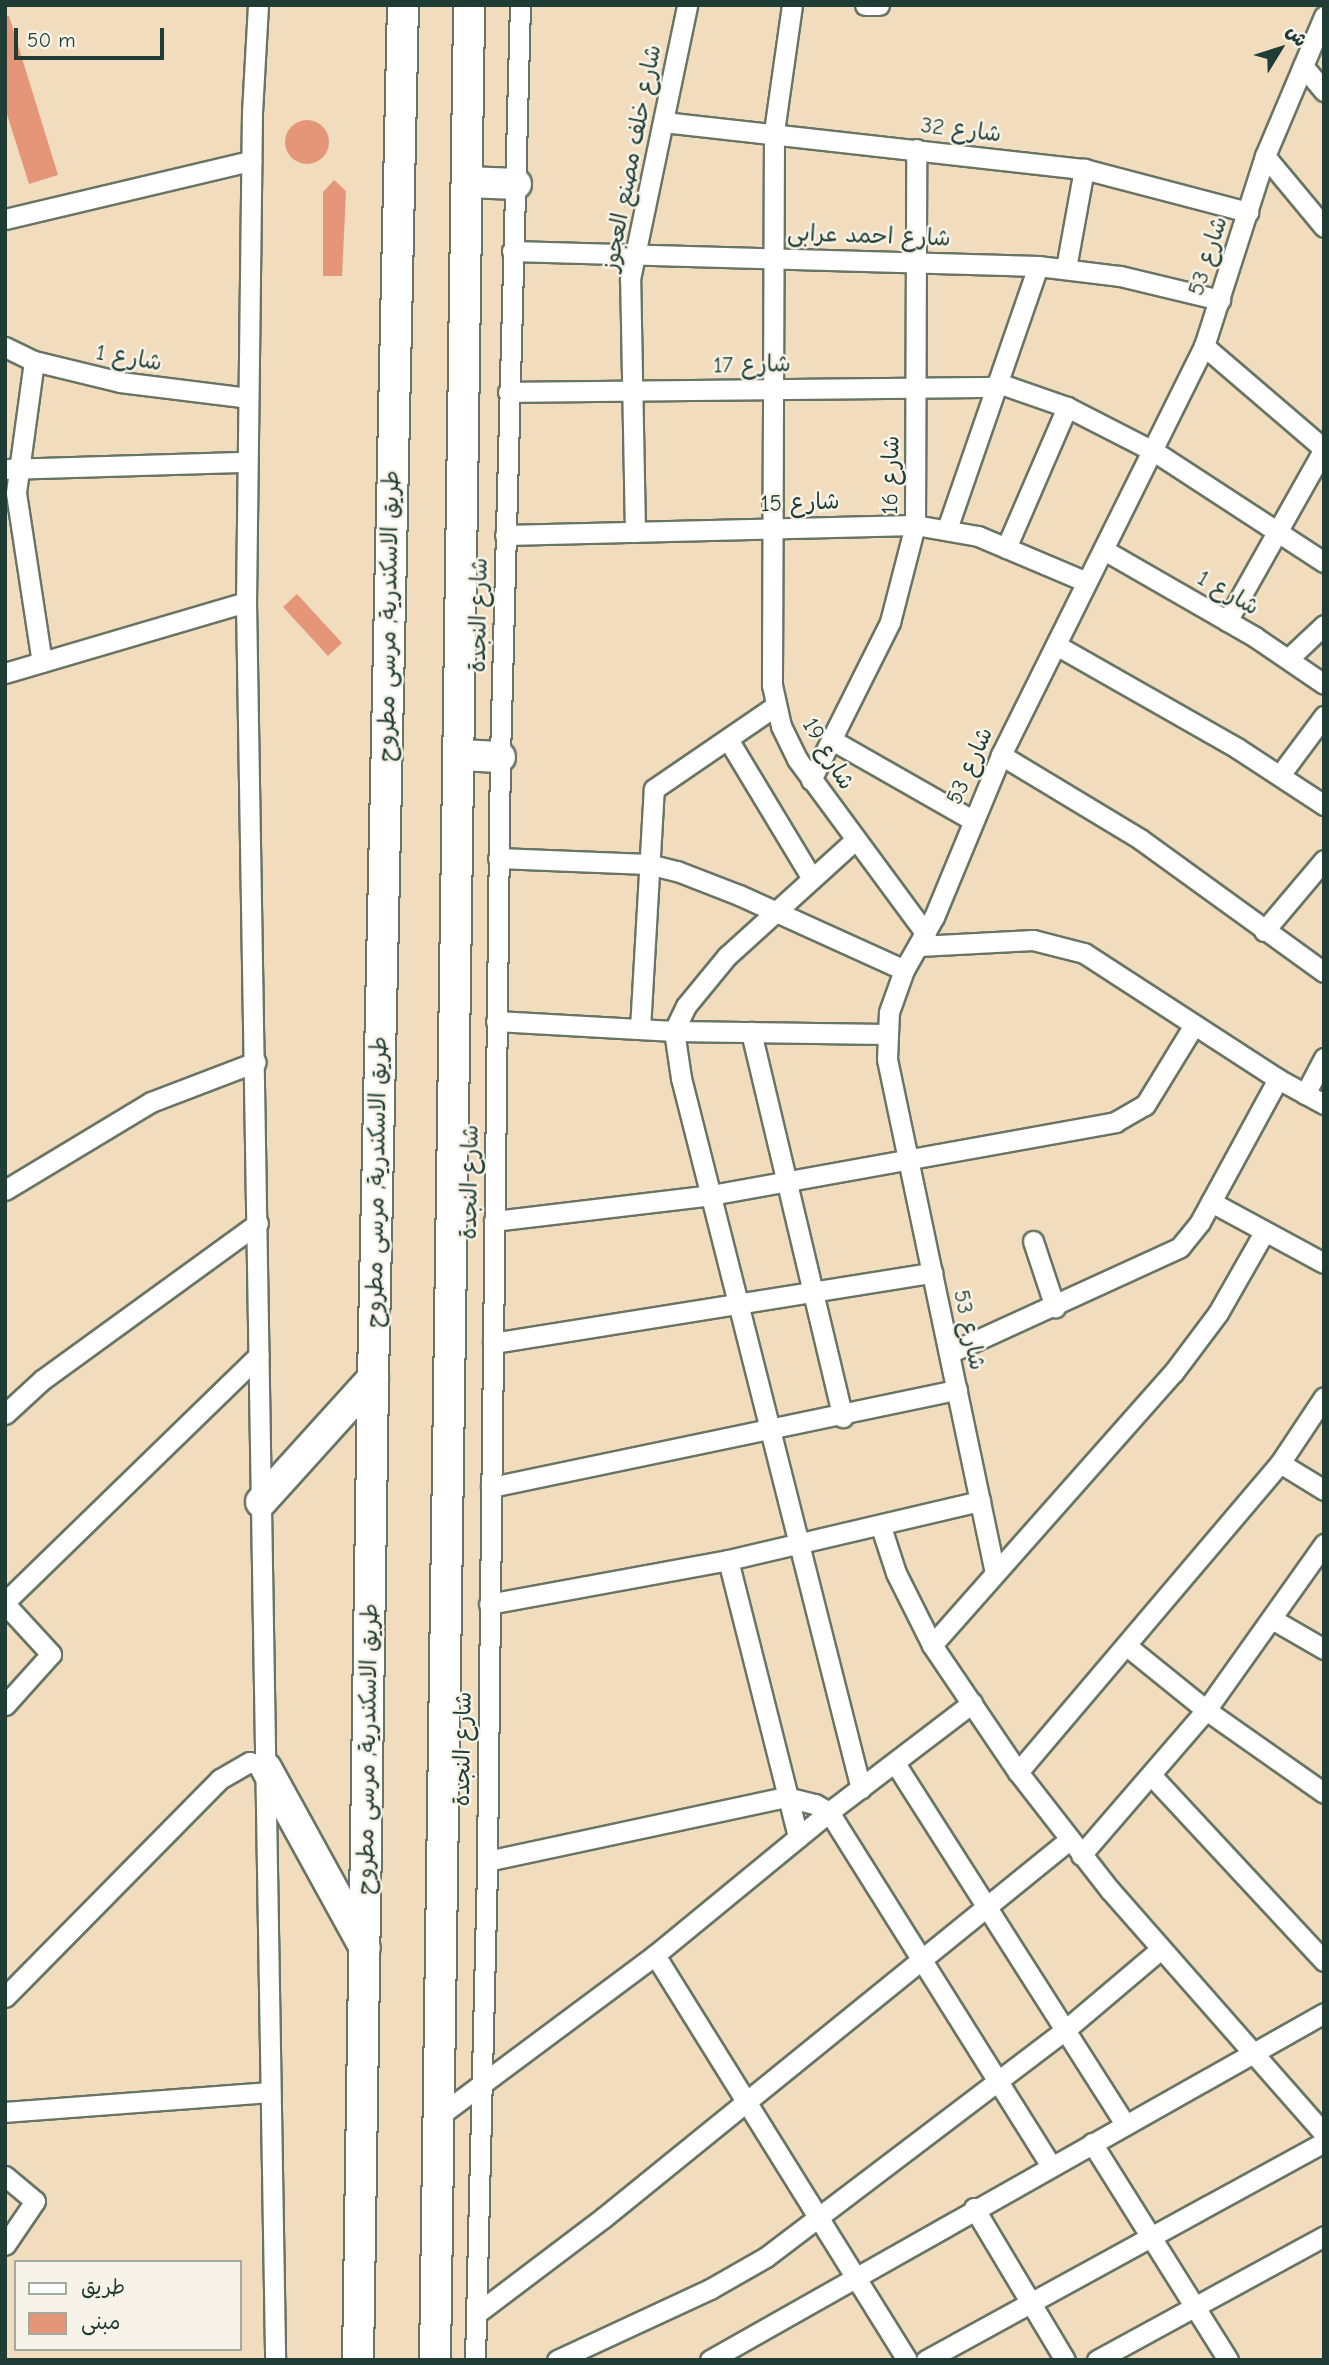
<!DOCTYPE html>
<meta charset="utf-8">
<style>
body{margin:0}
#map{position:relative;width:1329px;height:2365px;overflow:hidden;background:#f1ddbd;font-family:"Comic Neue","Playpen Sans Arabic",sans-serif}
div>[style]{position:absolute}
.building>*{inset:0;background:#e59678}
.round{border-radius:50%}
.roads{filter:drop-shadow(2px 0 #687564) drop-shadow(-2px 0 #687564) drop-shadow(0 2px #687564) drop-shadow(0 -2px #687564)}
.minor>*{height:19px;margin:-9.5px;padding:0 9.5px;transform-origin:9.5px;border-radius:9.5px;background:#fff}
.primary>*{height:30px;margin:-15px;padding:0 15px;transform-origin:15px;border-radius:15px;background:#fff}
span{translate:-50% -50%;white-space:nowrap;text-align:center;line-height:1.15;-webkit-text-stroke:5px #f7f3e8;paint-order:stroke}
.street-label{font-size:23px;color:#1f3d34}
.frame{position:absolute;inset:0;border:7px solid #1f3d34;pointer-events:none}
.legend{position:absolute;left:14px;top:2260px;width:228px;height:91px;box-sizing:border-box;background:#f7f3e8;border:2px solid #a1aaa0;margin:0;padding:9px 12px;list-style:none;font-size:21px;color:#1f3d34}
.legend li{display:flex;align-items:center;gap:14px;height:35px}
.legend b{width:35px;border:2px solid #a1aaa0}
.north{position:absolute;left:1245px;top:14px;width:70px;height:70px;-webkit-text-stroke:5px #f7f3e8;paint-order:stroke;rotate:52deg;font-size:19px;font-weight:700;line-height:28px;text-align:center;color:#1f3d34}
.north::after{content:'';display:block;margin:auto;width:24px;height:32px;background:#1f3d34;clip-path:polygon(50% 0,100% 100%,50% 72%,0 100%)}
.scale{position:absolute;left:14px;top:28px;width:150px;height:32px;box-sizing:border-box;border:4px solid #1f3d34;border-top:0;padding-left:9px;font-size:21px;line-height:24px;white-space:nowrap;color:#1f3d34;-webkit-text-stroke:5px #f7f3e8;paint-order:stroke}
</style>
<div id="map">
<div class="building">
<div style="clip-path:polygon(5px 16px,9px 16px,58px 175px,29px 184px,5px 108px)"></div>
<div class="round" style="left:285px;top:120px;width:44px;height:44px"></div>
<div style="clip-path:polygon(334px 180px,346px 191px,342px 276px,323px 276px,323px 192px)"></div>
<div style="clip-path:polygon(297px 594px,342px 643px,328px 656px,283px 607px)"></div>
</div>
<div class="roads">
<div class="minor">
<div style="left:258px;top:5px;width:108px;rotate:93.2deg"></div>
<div style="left:252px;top:113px;width:489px;rotate:90.7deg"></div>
<div style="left:246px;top:602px;width:1758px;rotate:89.05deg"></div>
<div style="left:792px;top:5px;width:128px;rotate:98.1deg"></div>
<div style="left:774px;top:132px;width:553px;rotate:90.21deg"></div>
<div style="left:772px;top:685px;width:42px;rotate:77.6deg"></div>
<div style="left:781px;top:726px;width:37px;rotate:64deg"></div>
<div style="left:797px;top:759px;width:217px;rotate:53.6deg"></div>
<div style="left:865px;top:5px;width:14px"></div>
<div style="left:1303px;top:66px;width:33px;rotate:50deg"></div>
<div style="left:664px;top:122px;width:423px;rotate:6.4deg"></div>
<div style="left:1084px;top:169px;width:170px;rotate:14.7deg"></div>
<div style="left:1265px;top:156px;width:92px;rotate:50.3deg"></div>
<div style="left:5px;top:219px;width:253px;rotate:-13.3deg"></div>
<div style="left:512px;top:251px;width:526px;rotate:1.63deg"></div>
<div style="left:1038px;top:266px;width:83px;rotate:7deg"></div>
<div style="left:1120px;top:276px;width:103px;rotate:13.5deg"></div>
<div style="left:1066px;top:268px;width:101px;rotate:-79.7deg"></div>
<div style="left:1204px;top:346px;width:158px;rotate:40.6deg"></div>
<div style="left:5px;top:347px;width:32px;rotate:26deg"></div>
<div style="left:34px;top:361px;width:89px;rotate:13.7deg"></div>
<div style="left:120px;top:382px;width:129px;rotate:7.1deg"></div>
<div style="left:34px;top:361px;width:133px;rotate:97.8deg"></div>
<div style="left:16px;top:493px;width:171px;rotate:81.3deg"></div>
<div style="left:998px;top:383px;width:73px;rotate:19.2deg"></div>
<div style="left:1067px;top:407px;width:99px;rotate:27.1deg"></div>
<div style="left:1155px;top:452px;width:202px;rotate:33.1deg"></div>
<div style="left:508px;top:392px;width:488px;rotate:-0.6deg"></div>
<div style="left:5px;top:469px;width:242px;rotate:-1.7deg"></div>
<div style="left:947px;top:529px;width:278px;rotate:-70.9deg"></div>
<div style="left:635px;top:532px;width:253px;rotate:-91.1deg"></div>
<div style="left:630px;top:279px;width:280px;rotate:-78.2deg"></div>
<div style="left:505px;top:535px;width:410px;rotate:-1.4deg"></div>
<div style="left:915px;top:525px;width:64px;rotate:9.9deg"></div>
<div style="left:978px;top:536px;width:118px;rotate:22.9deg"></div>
<div style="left:1006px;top:548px;width:154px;rotate:-66.6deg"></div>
<div style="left:1104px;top:550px;width:174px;rotate:29.9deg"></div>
<div style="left:1255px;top:637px;width:83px;rotate:34.3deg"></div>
<div style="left:1227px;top:621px;width:197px;rotate:-60.6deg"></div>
<div style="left:1056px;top:645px;width:208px;rotate:29.6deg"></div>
<div style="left:1237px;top:748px;width:104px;rotate:33.2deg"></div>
<div style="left:1289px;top:658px;width:48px;rotate:-43.3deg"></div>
<div style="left:5px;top:673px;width:251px;rotate:-16.4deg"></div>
<div style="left:832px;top:740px;width:161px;rotate:29.7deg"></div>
<div style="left:729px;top:741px;width:159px;rotate:58.9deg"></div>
<div style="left:1001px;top:755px;width:162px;rotate:31.1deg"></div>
<div style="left:1140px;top:839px;width:227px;rotate:35.9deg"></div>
<div style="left:1280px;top:775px;width:74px;rotate:-53.3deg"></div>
<div style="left:811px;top:780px;width:177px;rotate:-63.4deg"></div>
<div style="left:890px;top:622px;width:100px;rotate:-75.5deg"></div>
<div style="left:915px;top:525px;width:376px;rotate:-89.8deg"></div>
<div style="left:855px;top:840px;width:173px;rotate:137.8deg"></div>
<div style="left:727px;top:956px;width:65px;rotate:129.4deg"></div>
<div style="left:686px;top:1006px;width:28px;rotate:116deg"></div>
<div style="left:674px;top:1031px;width:48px;rotate:81.5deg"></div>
<div style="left:681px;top:1078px;width:733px;rotate:75.79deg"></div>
<div style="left:498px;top:858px;width:150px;rotate:2.3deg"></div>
<div style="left:648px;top:864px;width:30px;rotate:14deg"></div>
<div style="left:677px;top:871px;width:66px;rotate:21.2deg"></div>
<div style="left:739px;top:895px;width:181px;rotate:24.4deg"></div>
<div style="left:1264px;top:931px;width:93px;rotate:-49.8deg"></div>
<div style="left:919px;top:946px;width:114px;rotate:-3deg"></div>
<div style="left:1033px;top:940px;width:53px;rotate:14.3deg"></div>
<div style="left:1084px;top:953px;width:231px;rotate:33deg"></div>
<div style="left:1278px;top:1079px;width:52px;rotate:28.5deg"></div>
<div style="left:496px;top:1021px;width:178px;rotate:3.2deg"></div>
<div style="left:674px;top:1031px;width:212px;rotate:0.8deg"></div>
<div style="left:640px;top:1029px;width:240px;rotate:-86.7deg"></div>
<div style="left:654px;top:789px;width:147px;rotate:-34.4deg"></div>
<div style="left:751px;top:1032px;width:396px;rotate:76.6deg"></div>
<div style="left:1305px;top:1094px;width:41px;rotate:-62.2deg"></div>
<div style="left:5px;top:1190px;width:170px;rotate:-31.1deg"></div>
<div style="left:151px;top:1102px;width:112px;rotate:-20.9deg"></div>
<div style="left:1211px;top:1202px;width:128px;rotate:28.4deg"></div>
<div style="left:494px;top:1221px;width:219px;rotate:-6.8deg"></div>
<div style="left:711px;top:1195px;width:411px;rotate:-10.2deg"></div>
<div style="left:1115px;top:1122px;width:34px;rotate:-30deg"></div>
<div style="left:1145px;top:1105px;width:94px;rotate:-58.5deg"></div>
<div style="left:1033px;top:1241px;width:70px;rotate:71.6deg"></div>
<div style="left:493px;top:1343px;width:445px;rotate:-9.1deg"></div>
<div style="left:949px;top:1353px;width:254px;rotate:-24.6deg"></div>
<div style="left:1180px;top:1247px;width:32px;rotate:-51deg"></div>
<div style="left:1200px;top:1222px;width:163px;rotate:-61.4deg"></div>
<div style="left:5px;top:1414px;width:50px;rotate:-42.6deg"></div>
<div style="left:42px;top:1380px;width:267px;rotate:-36deg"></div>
<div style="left:1280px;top:1463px;width:52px;rotate:31.5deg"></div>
<div style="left:491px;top:1487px;width:476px;rotate:-11.8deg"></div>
<div style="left:881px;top:1527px;width:48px;rotate:71.9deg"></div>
<div style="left:896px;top:1573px;width:80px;rotate:63.4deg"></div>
<div style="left:932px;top:1645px;width:153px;rotate:55.9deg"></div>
<div style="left:1018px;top:1772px;width:150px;rotate:52.1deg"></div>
<div style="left:1110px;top:1890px;width:325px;rotate:48.7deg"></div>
<div style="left:728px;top:1560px;width:286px;rotate:75.8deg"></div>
<div style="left:995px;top:1573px;width:525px;rotate:-101.87deg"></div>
<div style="left:887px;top:1059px;width:47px;rotate:-87.6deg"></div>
<div style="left:889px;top:1012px;width:45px;rotate:-70.3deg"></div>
<div style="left:904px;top:970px;width:61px;rotate:-60.5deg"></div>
<div style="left:934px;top:917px;width:175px;rotate:-67.5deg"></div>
<div style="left:1001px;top:755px;width:457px;rotate:-63.6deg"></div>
<div style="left:1204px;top:346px;width:200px;rotate:-72.2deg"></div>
<div style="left:1265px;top:156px;width:152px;rotate:-67.1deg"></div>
<div style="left:5px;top:1602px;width:354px;rotate:-44.2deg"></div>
<div style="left:5px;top:1604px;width:68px;rotate:47.4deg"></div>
<div style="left:51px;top:1654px;width:69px;rotate:132deg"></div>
<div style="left:489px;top:1604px;width:243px;rotate:-10.4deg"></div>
<div style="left:728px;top:1560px;width:259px;rotate:-13.2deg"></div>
<div style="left:1272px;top:1619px;width:60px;rotate:30deg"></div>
<div style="left:932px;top:1645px;width:363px;rotate:-48.5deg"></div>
<div style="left:1173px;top:1373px;width:75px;rotate:-53.1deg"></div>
<div style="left:1218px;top:1313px;width:91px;rotate:-60.3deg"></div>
<div style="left:1127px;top:1646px;width:102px;rotate:39deg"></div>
<div style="left:1206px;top:1710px;width:144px;rotate:35.1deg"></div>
<div style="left:895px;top:1763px;width:428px;rotate:57.5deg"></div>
<div style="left:1018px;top:1772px;width:405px;rotate:-49.7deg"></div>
<div style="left:1280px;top:1463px;width:79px;rotate:-56.3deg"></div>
<div style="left:1152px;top:1776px;width:253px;rotate:47.1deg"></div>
<div style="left:1081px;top:1855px;width:191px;rotate:-49.2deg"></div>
<div style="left:1206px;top:1710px;width:204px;rotate:-54.6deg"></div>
<div style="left:487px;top:1861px;width:306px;rotate:-12.1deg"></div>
<div style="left:786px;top:1797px;width:30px;rotate:14deg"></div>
<div style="left:815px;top:1804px;width:16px;rotate:30deg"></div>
<div style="left:829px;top:1812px;width:418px;rotate:57.9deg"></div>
<div style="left:655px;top:1955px;width:477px;rotate:58.1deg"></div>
<div style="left:5px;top:1997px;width:306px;rotate:-45.4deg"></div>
<div style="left:220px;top:1779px;width:34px;rotate:-30deg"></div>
<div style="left:250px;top:1762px;width:17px;rotate:21deg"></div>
<div style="left:5px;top:2112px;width:266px;rotate:-4.3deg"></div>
<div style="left:439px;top:2116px;width:269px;rotate:-36.7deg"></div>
<div style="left:655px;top:1955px;width:225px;rotate:-39.4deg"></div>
<div style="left:829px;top:1812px;width:180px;rotate:-37.3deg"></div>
<div style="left:1092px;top:2143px;width:256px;rotate:57.9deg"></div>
<div style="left:5px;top:2176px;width:39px;rotate:40deg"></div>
<div style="left:35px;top:2201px;width:53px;rotate:124.3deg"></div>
<div style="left:974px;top:2208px;width:177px;rotate:59.1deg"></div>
<div style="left:476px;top:2314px;width:159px;rotate:-37.1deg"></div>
<div style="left:603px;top:2218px;width:600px;rotate:-39.05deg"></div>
<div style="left:475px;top:2360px;width:499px;rotate:-88.6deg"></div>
<div style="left:487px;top:1861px;width:1104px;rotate:-89.33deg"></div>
<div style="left:500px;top:757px;width:752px;rotate:-88.48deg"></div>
<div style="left:557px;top:2360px;width:169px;rotate:-24.9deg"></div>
<div style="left:710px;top:2289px;width:64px;rotate:-29.7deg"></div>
<div style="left:766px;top:2257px;width:375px;rotate:-37.2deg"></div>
<div style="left:1065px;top:2030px;width:126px;rotate:-40.2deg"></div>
<div style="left:710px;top:2360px;width:705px;rotate:-29.47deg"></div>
<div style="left:926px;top:2360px;width:454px;rotate:-28.7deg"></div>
<div style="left:1097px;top:2360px;width:259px;rotate:-28.6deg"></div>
</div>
<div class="primary">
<div style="left:467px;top:182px;width:49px;rotate:2.3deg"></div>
<div style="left:459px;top:755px;width:41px;rotate:2.8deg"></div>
<div style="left:261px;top:1502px;width:167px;rotate:-47.9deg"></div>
<div style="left:266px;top:1768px;width:205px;rotate:61.2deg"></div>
<div style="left:358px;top:2360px;width:982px;rotate:-89.12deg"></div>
<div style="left:373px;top:1378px;width:1373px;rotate:-88.75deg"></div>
<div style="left:435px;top:2360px;width:2355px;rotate:-89.17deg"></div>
</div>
</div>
<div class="street-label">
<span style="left:961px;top:130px;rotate:7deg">شارع 32</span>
<span style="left:632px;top:158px;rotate:-79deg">شارع خلف مصنع العجوز</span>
<span style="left:869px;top:236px;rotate:2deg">شارع احمد عرابى</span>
<span style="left:1208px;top:256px;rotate:-72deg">شارع 53</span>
<span style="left:129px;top:358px;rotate:10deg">شارع 1</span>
<span style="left:752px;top:365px;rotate:-1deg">شارع 17</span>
<span style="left:891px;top:475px;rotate:-89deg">شارع 16</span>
<span style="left:800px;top:503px;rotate:-2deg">شارع 15</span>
<span style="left:1228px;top:593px;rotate:30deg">شارع 1</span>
<span style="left:479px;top:615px;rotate:-89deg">شارع النجدة</span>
<span style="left:389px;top:616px;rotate:-89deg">طريق الاسكندرية, مرسى مطروح</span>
<span style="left:828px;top:754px;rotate:59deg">شارع 19</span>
<span style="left:970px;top:766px;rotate:-66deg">شارع 53</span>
<span style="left:377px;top:1182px;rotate:-89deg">طريق الاسكندرية, مرسى مطروح</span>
<span style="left:470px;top:1182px;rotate:-89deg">شارع النجدة</span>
<span style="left:969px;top:1330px;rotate:78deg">شارع 53</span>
<span style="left:368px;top:1749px;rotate:-89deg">طريق الاسكندرية, مرسى مطروح</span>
<span style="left:463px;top:1749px;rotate:-89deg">شارع النجدة</span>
</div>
<div class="frame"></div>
<ul class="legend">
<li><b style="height:9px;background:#fff"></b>طريق</li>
<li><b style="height:19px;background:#e59678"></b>مبنى</li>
</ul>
<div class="north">ش</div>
<div class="scale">50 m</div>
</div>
